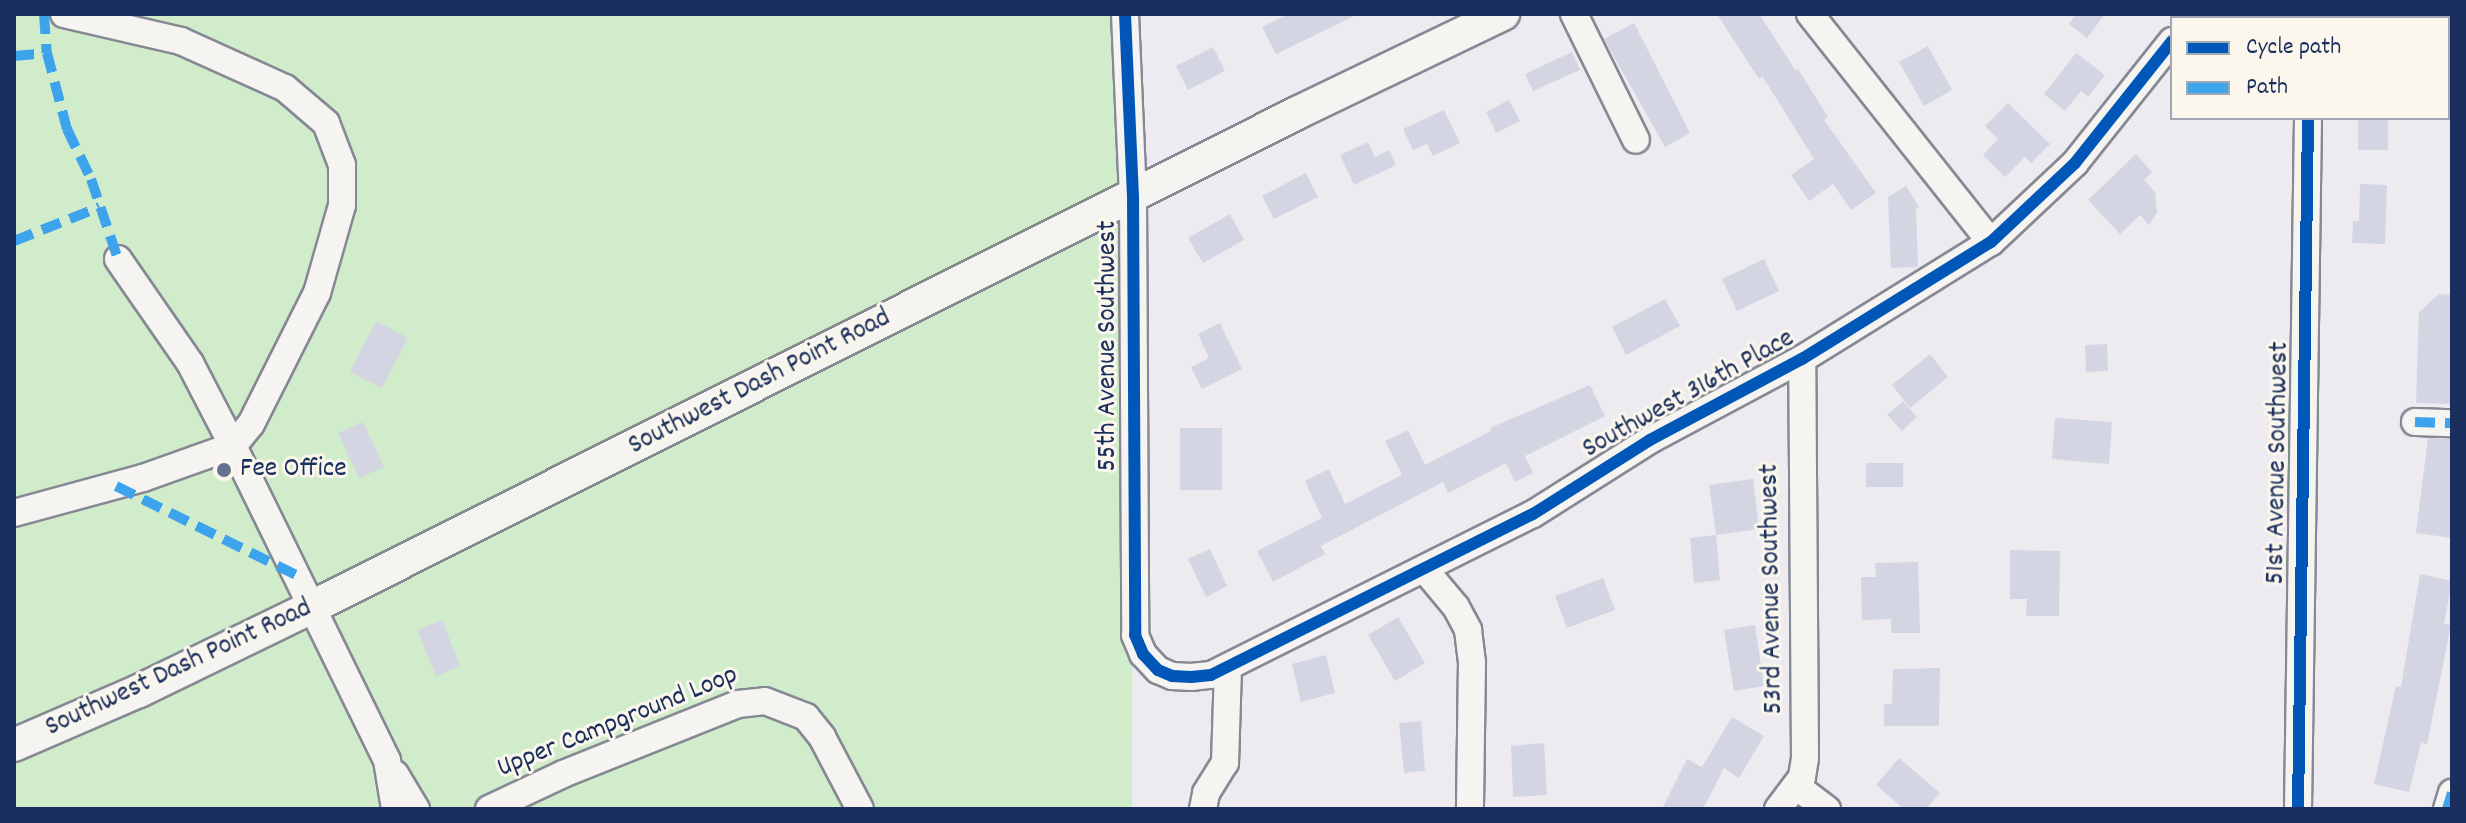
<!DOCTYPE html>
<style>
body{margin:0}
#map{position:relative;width:2466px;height:823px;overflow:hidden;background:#edebf0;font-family:Dekko,sans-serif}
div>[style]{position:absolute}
.green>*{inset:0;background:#d0eccb}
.building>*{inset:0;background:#d4d5e2}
.roads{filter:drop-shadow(2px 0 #868994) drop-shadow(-2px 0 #868994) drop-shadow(0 2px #868994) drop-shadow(0 -2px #868994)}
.minor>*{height:26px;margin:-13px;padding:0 13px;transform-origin:13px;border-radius:13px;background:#f5f4f1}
.major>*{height:32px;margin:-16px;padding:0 16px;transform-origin:16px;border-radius:16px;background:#f5f4f1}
.quiet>*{height:10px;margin-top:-5px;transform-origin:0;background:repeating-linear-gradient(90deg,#3da3ed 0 20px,transparent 0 30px)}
.cycleway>*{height:12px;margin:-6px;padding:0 6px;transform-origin:6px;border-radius:6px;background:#0057b8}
.dots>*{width:22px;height:22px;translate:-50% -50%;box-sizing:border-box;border:4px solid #fbf7ec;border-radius:50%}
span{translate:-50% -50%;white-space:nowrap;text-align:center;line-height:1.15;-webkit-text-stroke:6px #fbf7ec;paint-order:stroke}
.street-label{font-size:28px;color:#1b2f5e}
.poi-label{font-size:28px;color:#1b2f5e}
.left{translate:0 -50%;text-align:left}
.frame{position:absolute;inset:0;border:16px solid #1b2f5e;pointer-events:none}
.legend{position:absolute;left:2170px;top:16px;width:280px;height:104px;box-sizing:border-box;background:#fbf7ec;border:2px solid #a1a7b3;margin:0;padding:10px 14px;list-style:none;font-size:24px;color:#1b2f5e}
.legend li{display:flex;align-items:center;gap:16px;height:40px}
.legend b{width:40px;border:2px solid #a1a7b3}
</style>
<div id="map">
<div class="green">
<div style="clip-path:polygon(14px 14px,1134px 14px,1132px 809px,14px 809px)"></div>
</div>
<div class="building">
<div style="clip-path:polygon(1289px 14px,1358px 14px,1276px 54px,1262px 27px)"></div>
<div style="clip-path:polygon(1717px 14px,1759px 14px,1796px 71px,1798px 69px,1828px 117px,1824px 120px,1876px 193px,1851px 210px,1833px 184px,1809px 201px,1791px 175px,1814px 159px,1763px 77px,1759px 79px)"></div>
<div style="clip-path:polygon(2076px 14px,2105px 14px,2087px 38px,2069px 24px)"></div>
<div style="clip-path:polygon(1634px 23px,1690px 133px,1665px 147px,1604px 39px)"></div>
<div style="clip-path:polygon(1928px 46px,1952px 90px,1924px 106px,1899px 62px)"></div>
<div style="clip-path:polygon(1213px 47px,1225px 71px,1188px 90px,1176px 66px)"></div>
<div style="clip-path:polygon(1572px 52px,1580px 70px,1533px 91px,1525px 74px)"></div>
<div style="clip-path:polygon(2076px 53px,2105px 75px,2088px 97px,2081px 91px,2065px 111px,2044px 94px)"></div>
<div style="clip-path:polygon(1509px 100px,1520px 121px,1496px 133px,1486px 112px)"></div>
<div style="clip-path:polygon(2008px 103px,2050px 144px,2031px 163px,2025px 157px,2005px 177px,1983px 155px,1998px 139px,1985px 126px)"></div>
<div style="clip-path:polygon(1444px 110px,1460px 143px,1433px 156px,1427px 144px,1413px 150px,1403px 129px)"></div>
<div style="clip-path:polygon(2358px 118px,2388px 118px,2388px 150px,2358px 150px)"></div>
<div style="clip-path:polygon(1368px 142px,1375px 157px,1389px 150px,1396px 165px,1354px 185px,1340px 155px)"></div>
<div style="clip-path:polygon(2136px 154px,2152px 172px,2144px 180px,2155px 192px,2157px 213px,2149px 225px,2140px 215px,2120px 234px,2088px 200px)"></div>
<div style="clip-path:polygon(1306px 173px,1318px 197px,1274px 219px,1262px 196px)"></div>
<div style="clip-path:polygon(2360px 184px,2387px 185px,2385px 244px,2352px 243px,2353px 221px,2359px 221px)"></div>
<div style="clip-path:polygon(1906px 186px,1919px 207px,1916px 209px,1918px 267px,1891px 268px,1888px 197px)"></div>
<div style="clip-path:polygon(1230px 214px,1244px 240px,1203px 263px,1188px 238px)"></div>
<div style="clip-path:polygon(1764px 259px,1779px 291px,1737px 311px,1722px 279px)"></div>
<div style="clip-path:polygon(2439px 294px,2452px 295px,2452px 404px,2416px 403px,2419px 312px)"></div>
<div style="clip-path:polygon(1665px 299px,1680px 326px,1626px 355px,1612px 327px)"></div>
<div style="clip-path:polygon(376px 321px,408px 338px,382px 388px,350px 372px)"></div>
<div style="clip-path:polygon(1220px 323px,1242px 369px,1202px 389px,1191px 367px,1209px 358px,1198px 334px)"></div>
<div style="clip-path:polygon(2107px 344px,2108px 371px,2086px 372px,2085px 345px)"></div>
<div style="clip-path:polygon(1930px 354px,1948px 377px,1910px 408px,1892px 385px)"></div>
<div style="clip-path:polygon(1590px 385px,1605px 416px,1525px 456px,1533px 473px,1515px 482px,1506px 463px,1448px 493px,1443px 482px,1321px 546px,1325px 554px,1273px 582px,1257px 551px,1322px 518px,1305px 481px,1329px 469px,1345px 504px,1402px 475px,1385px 441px,1408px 430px,1425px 465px,1491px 431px,1490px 428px)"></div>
<div style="clip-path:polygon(1903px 401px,1917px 417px,1902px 431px,1887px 415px)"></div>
<div style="clip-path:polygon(2055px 418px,2112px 422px,2109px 464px,2052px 459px)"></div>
<div style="clip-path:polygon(363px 422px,384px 467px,359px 478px,338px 433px)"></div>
<div style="clip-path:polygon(1180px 428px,1222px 428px,1222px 490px,1180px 490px)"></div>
<div style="clip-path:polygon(2428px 438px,2452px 439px,2452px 538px,2416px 533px)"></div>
<div style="clip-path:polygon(1866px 463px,1903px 463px,1903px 487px,1866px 487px)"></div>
<div style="clip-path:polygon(1753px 479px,1759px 529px,1716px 535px,1709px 485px)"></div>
<div style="clip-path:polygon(1716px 535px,1720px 580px,1694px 583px,1690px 538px)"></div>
<div style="clip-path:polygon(1210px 549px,1227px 586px,1206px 597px,1188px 559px)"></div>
<div style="clip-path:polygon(2010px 550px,2060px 551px,2059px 616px,2026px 616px,2027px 599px,2010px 599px)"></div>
<div style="clip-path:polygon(1918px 562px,1920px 633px,1891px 633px,1891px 619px,1862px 620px,1861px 577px,1876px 577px,1875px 563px)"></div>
<div style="clip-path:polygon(2420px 574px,2452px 581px,2444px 624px,2451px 625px,2427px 744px,2421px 743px,2409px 792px,2374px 784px,2396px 686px,2401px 687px)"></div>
<div style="clip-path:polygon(1603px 578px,1615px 610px,1567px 628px,1555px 596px)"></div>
<div style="clip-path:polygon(1398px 617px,1425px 663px,1395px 681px,1368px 635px)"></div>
<div style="clip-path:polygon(442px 620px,460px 666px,436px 676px,417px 630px)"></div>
<div style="clip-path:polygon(1755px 625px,1764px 686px,1734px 691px,1724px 630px)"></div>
<div style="clip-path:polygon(1326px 655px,1335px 693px,1301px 702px,1292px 664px)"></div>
<div style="clip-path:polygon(1940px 668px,1939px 726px,1884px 726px,1884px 704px,1892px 704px,1893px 669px)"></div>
<div style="clip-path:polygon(1732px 717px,1764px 736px,1739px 778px,1724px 768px,1703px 809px,1662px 809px,1687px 759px,1702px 767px)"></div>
<div style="clip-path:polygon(1421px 721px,1425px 771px,1404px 773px,1399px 723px)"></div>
<div style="clip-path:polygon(1544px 743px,1547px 795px,1513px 797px,1511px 746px)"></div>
<div style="clip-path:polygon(1899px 758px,1940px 793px,1926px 809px,1904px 809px,1876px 785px)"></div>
</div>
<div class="roads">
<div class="minor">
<div style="left:1125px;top:14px;width:182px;rotate:87.5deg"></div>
<div style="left:1133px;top:196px;width:439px;rotate:89.7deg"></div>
<div style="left:1135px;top:635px;width:21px;rotate:67deg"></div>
<div style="left:1143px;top:654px;width:22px;rotate:47deg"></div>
<div style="left:1158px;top:670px;width:15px;rotate:23deg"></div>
<div style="left:1172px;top:676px;width:19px;rotate:3deg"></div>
<div style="left:1191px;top:677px;width:20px;rotate:-6deg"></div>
<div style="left:1211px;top:675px;width:360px;rotate:-26.6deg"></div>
<div style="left:1533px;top:514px;width:138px;rotate:-32.3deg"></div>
<div style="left:1650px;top:440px;width:172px;rotate:-28.1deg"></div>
<div style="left:1802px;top:359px;width:222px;rotate:-31.8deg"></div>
<div style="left:1991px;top:242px;width:115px;rotate:-43.2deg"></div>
<div style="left:2075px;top:163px;width:156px;rotate:-51.5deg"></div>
<div style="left:1574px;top:14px;width:140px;rotate:63.8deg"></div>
<div style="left:1810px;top:14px;width:291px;rotate:51.6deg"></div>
<div style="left:2190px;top:18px;width:5px;rotate:-53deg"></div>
<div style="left:2309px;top:18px;width:4px;rotate:-90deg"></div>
<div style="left:118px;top:259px;width:126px;rotate:55.3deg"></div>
<div style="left:190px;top:363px;width:93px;rotate:62.6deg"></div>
<div style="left:233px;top:446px;width:350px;rotate:63.9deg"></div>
<div style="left:387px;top:760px;width:50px;rotate:80.7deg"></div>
<div style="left:2415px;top:422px;width:37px;rotate:2deg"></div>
<div style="left:14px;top:513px;width:134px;rotate:-15.2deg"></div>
<div style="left:143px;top:478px;width:96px;rotate:-19.6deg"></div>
<div style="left:233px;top:446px;width:28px;rotate:-51deg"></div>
<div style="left:251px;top:424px;width:147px;rotate:-63.3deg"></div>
<div style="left:317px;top:293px;width:91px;rotate:-74.1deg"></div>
<div style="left:342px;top:205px;width:40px;rotate:-90deg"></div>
<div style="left:342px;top:165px;width:45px;rotate:-110.9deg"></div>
<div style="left:326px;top:123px;width:54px;rotate:-139.5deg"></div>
<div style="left:285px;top:88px;width:114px;rotate:-155.7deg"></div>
<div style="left:181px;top:41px;width:120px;rotate:-167deg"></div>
<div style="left:1425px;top:570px;width:48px;rotate:50deg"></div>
<div style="left:1456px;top:607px;width:26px;rotate:62deg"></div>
<div style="left:1468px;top:630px;width:32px;rotate:83deg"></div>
<div style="left:1472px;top:662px;width:147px;rotate:90.8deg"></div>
<div style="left:395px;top:774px;width:41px;rotate:59deg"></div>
<div style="left:1796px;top:786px;width:39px;rotate:37deg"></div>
<div style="left:489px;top:809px;width:82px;rotate:-25.3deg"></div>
<div style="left:563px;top:774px;width:188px;rotate:-21.8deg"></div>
<div style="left:738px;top:704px;width:27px;rotate:-6deg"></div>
<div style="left:765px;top:701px;width:44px;rotate:21.3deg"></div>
<div style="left:806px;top:717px;width:26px;rotate:51deg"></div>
<div style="left:822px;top:737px;width:81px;rotate:62.2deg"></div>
<div style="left:1203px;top:809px;width:16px;rotate:-79deg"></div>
<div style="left:1206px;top:793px;width:36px;rotate:-58deg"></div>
<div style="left:1225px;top:763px;width:96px;rotate:-88.2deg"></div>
<div style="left:1778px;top:809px;width:40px;rotate:-53deg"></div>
<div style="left:1802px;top:777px;width:19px;rotate:-81deg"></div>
<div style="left:1805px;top:758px;width:399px;rotate:-90.4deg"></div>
<div style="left:2298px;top:809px;width:691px;rotate:-89.17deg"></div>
<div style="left:2447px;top:809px;width:17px;rotate:-73deg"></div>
</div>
<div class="major">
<div style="left:14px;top:745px;width:136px;rotate:-23.4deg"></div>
<div style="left:139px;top:691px;width:192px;rotate:-25.9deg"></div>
<div style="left:312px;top:607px;width:1102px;rotate:-26.63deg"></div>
<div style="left:1297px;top:113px;width:229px;rotate:-25.7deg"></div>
</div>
</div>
<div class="quiet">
<div style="left:44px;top:14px;width:39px;rotate:86deg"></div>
<div style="left:47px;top:53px;width:79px;rotate:75.3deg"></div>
<div style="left:67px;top:129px;width:55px;rotate:64.4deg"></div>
<div style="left:91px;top:179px;width:84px;rotate:71.4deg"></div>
<div style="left:14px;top:56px;width:33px;rotate:-5deg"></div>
<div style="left:14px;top:241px;width:92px;rotate:-21.6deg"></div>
<div style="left:2415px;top:422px;width:37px;rotate:2deg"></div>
<div style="left:116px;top:486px;width:201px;rotate:26.3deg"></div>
<div style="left:2447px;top:809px;width:17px;rotate:-73deg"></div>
</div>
<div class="cycleway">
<div style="left:1125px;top:14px;width:182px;rotate:87.5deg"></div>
<div style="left:1133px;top:196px;width:439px;rotate:89.7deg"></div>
<div style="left:1135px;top:635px;width:21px;rotate:67deg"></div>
<div style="left:1143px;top:654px;width:22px;rotate:47deg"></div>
<div style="left:1158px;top:670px;width:15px;rotate:23deg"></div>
<div style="left:1172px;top:676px;width:19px;rotate:3deg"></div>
<div style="left:1191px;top:677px;width:20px;rotate:-6deg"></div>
<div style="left:1211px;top:675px;width:360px;rotate:-26.6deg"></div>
<div style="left:1533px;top:514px;width:138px;rotate:-32.3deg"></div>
<div style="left:1650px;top:440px;width:172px;rotate:-28.1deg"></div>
<div style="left:1802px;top:359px;width:222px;rotate:-31.8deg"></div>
<div style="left:1991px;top:242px;width:115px;rotate:-43.2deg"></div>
<div style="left:2075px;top:163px;width:156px;rotate:-51.5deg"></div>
<div style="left:2298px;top:809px;width:691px;rotate:-89.17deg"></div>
</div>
<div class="dots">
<div style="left:224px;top:470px;background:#647191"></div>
</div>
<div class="street-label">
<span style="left:1109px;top:346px;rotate:-90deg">55th Avenue Southwest</span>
<span style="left:760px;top:383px;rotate:-27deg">Southwest Dash Point Road</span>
<span style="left:1689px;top:395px;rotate:-29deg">Southwest 316th Place</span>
<span style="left:2279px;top:463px;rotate:-89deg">51st Avenue Southwest</span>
<span style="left:1773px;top:589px;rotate:-91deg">53rd Avenue Southwest</span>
<span style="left:179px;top:669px;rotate:-25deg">Southwest Dash Point Road</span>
<span style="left:618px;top:723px;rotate:-22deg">Upper Campground Loop</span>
</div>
<div class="poi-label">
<span class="left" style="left:240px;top:470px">Fee Office</span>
</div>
<div class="frame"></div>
<ul class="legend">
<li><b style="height:10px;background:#0057b8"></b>Cycle path</li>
<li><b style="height:10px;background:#3da3ed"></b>Path</li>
</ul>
</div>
